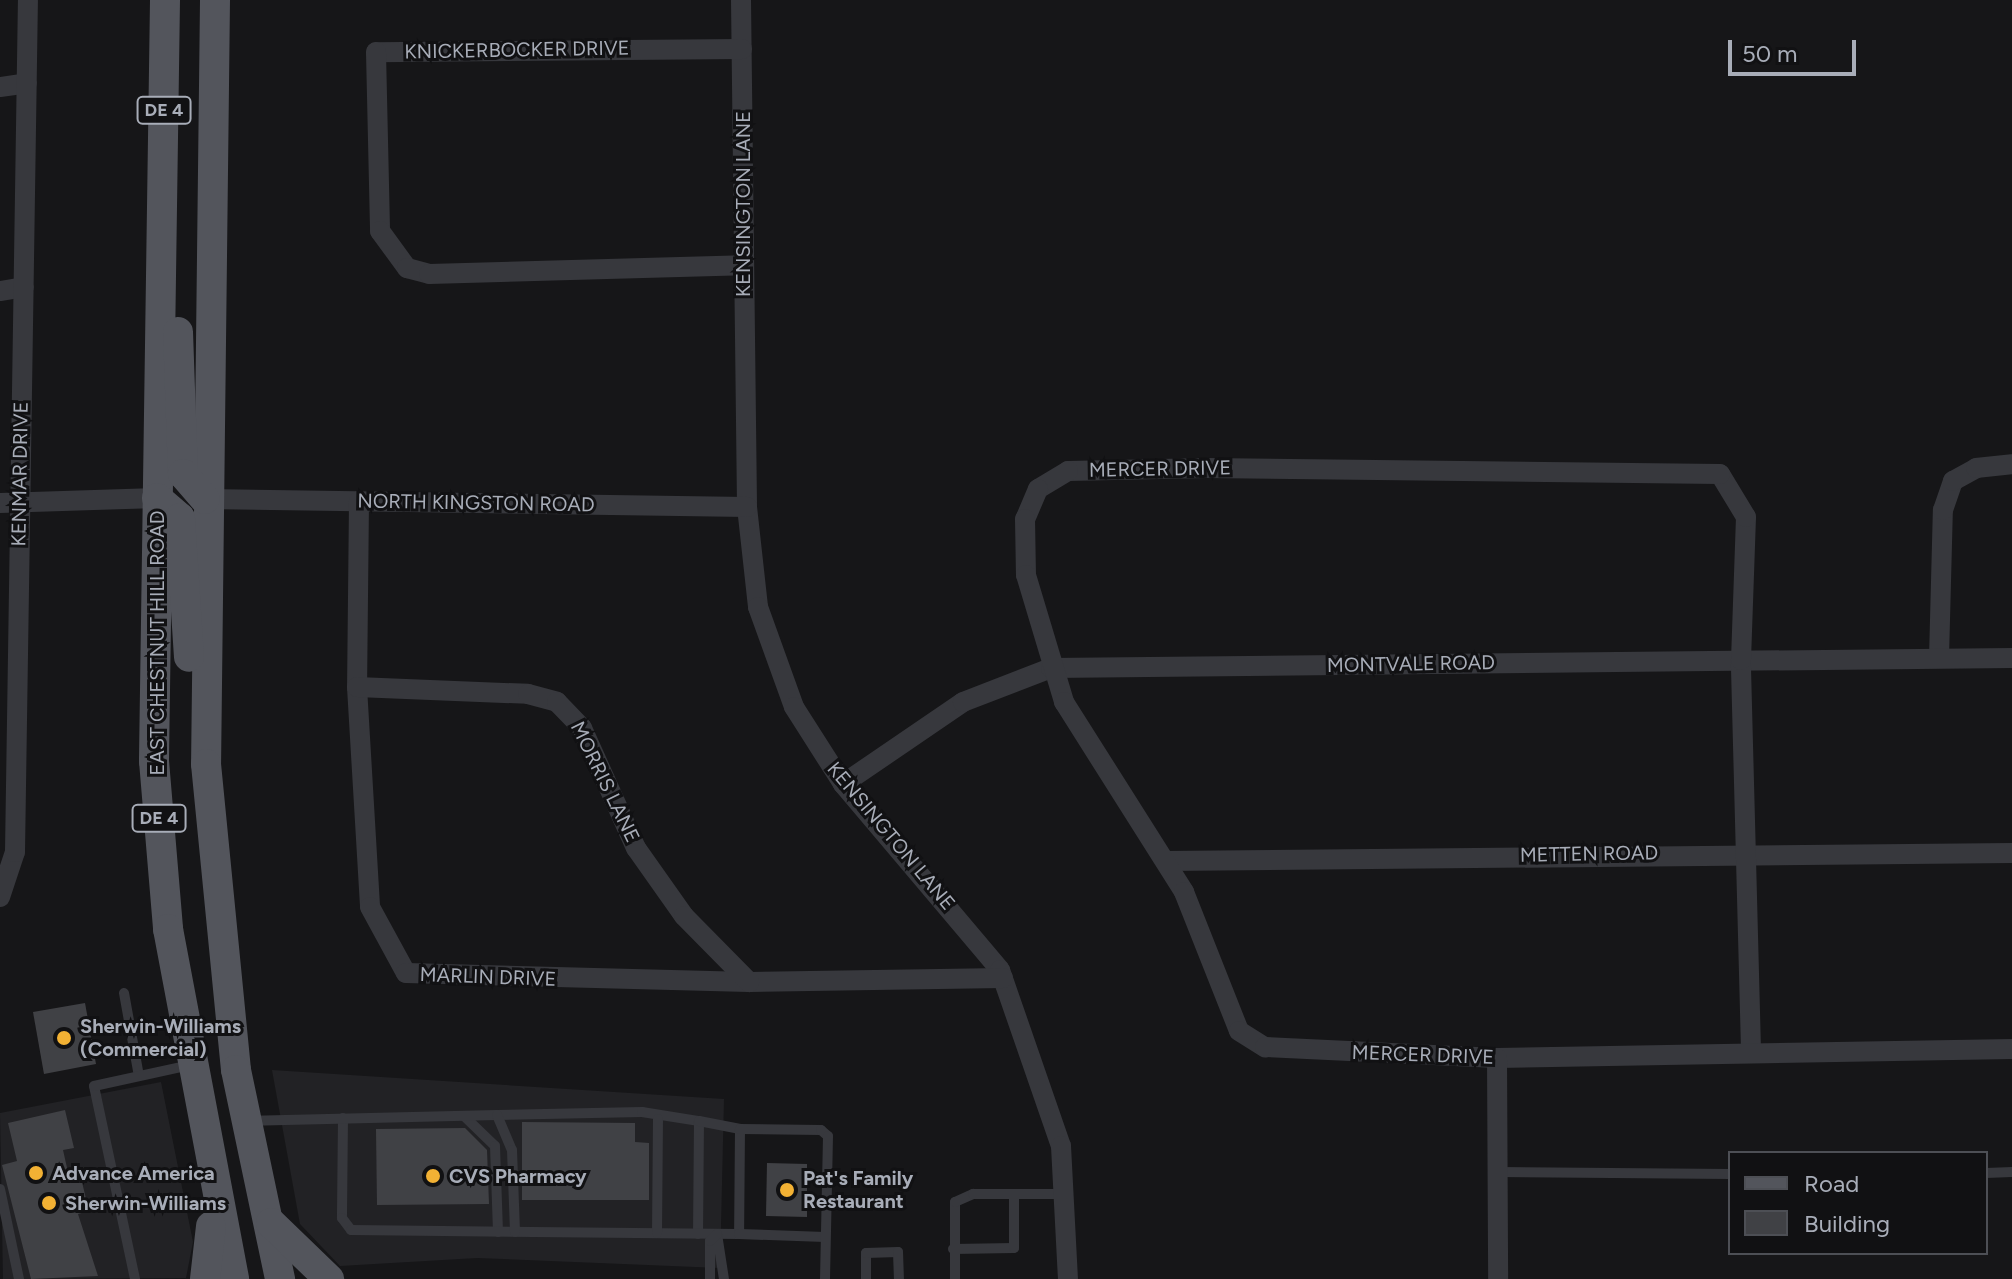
<!DOCTYPE html>
<style>
body{margin:0}
#map{position:relative;width:2012px;height:1279px;overflow:hidden;background:#161618;font-family:Figtree,sans-serif}
div>[style]{position:absolute}
.built>*{inset:0;background:#222225}
.building>*{inset:0;background:#404145}
.service>*{height:10px;margin:-5px;padding:0 5px;transform-origin:5px;border-radius:5px;background:#37383d}
.minor>*{height:20px;margin:-10px;padding:0 10px;transform-origin:10px;border-radius:10px;background:#37383d}
.primary>*{height:30px;margin:-15px;padding:0 15px;transform-origin:15px;border-radius:15px;background:#53555c}
.dots>*{width:22px;height:22px;translate:-50% -50%;box-sizing:border-box;border:4px solid #111113;border-radius:50%}
span{translate:-50% -50%;white-space:nowrap;text-align:center;line-height:1.15;-webkit-text-stroke:6px #111113;paint-order:stroke}
.shield-label span{padding:2px 6px;background:#111113;border:2px solid;border-radius:6px;-webkit-text-stroke-width:0}
.shield-label{font-size:18px;color:#a8adb8;font-weight:700}
.street-label{font-size:20px;color:#a8adb8}
.poi-label{font-size:20px;color:#a8adb8;font-weight:700}
.left{translate:0 -50%;text-align:left}
.legend{position:absolute;left:1728px;top:1151px;width:260px;height:104px;box-sizing:border-box;background:#111113;border:2px solid #4d4f55;margin:0;padding:10px 14px;list-style:none;font-size:24px;color:#a8adb8}
.legend li{display:flex;align-items:center;gap:16px;height:40px}
.legend b{width:40px;border:2px solid #4d4f55}
.scale{position:absolute;left:1728px;top:40px;width:128px;height:36px;box-sizing:border-box;border:4px solid #a8adb8;border-top:0;padding-left:10px;font-size:24px;line-height:28px;white-space:nowrap;color:#a8adb8;-webkit-text-stroke:6px #111113;paint-order:stroke}
</style>
<div id="map">
<div class="built">
<div style="clip-path:polygon(272px 1070px,724px 1099px,720px 1268px,477px 1258px,340px 1266px,300px 1224px)"></div>
<div style="clip-path:polygon(161px 1082px,193px 1242px,186px 1278px,3px 1279px,0 1113px)"></div>
</div>
<div class="building">
<div style="clip-path:polygon(85px 1003px,96px 1064px,44px 1074px,33px 1012px)"></div>
<div style="clip-path:polygon(65px 1110px,74px 1148px,63px 1150px,70px 1181px,81px 1178px,89px 1211px,78px 1214px,98px 1276px,31px 1279px,2px 1165px,17px 1161px,8px 1123px)"></div>
<div style="clip-path:polygon(522px 1122px,635px 1123px,635px 1142px,649px 1143px,649px 1200px,522px 1200px)"></div>
<div style="clip-path:polygon(465px 1128px,487px 1150px,489px 1204px,377px 1205px,376px 1129px)"></div>
<div style="clip-path:polygon(767px 1163px,807px 1164px,807px 1217px,766px 1216px)"></div>
</div>
<div class="service">
<div style="left:124px;top:993px;width:84px;rotate:79.8deg"></div>
<div style="left:497px;top:1115px;width:145px;rotate:-1.2deg"></div>
<div style="left:642px;top:1112px;width:58px;rotate:9deg"></div>
<div style="left:699px;top:1121px;width:113px;rotate:90.5deg"></div>
<div style="left:464px;top:1116px;width:43px;rotate:44.1deg"></div>
<div style="left:495px;top:1146px;width:86px;rotate:88deg"></div>
<div style="left:343px;top:1118px;width:100px;rotate:90.6deg"></div>
<div style="left:342px;top:1218px;width:15px;rotate:53deg"></div>
<div style="left:351px;top:1230px;width:388px;rotate:0.6deg"></div>
<div style="left:248px;top:1121px;width:249px;rotate:-1.4deg"></div>
<div style="left:497px;top:1115px;width:38px;rotate:67deg"></div>
<div style="left:512px;top:1150px;width:82px;rotate:87.9deg"></div>
<div style="left:699px;top:1121px;width:42px;rotate:11deg"></div>
<div style="left:740px;top:1129px;width:105px;rotate:90.5deg"></div>
<div style="left:739px;top:1234px;width:86px;rotate:2deg"></div>
<div style="left:740px;top:1129px;width:81px;rotate:0.7deg"></div>
<div style="left:821px;top:1130px;width:9px;rotate:41deg"></div>
<div style="left:828px;top:1136px;width:143px;rotate:91.2deg"></div>
<div style="left:1498px;top:1172px;width:232px;rotate:0.5deg"></div>
<div style="left:1986px;top:1173px;width:26px;rotate:-2deg"></div>
<div style="left:0;top:1189px;width:92px;rotate:78.1deg"></div>
<div style="left:657px;top:1233px;width:114px;rotate:-89.5deg"></div>
<div style="left:717px;top:1234px;width:46px;rotate:81.2deg"></div>
<div style="left:953px;top:1249px;width:61px;rotate:-0.9deg"></div>
<div style="left:1014px;top:1248px;width:54px;rotate:-90deg"></div>
<div style="left:135px;top:1279px;width:197px;rotate:-102deg"></div>
<div style="left:94px;top:1086px;width:98px;rotate:-12.3deg"></div>
<div style="left:710px;top:1279px;width:38px;rotate:-90deg"></div>
<div style="left:710px;top:1241px;width:10px;rotate:-45deg"></div>
<div style="left:866px;top:1279px;width:26px;rotate:-90deg"></div>
<div style="left:866px;top:1253px;width:32px;rotate:-2deg"></div>
<div style="left:898px;top:1252px;width:27px;rotate:88deg"></div>
<div style="left:955px;top:1279px;width:77px;rotate:-90deg"></div>
<div style="left:955px;top:1202px;width:20px;rotate:-24deg"></div>
<div style="left:973px;top:1194px;width:91px"></div>
</div>
<div class="minor">
<div style="left:741px;top:0;width:507px;rotate:89.32deg"></div>
<div style="left:747px;top:507px;width:101px;rotate:83.7deg"></div>
<div style="left:758px;top:607px;width:106px;rotate:70.2deg"></div>
<div style="left:794px;top:707px;width:91px;rotate:57.5deg"></div>
<div style="left:843px;top:784px;width:243px;rotate:49.8deg"></div>
<div style="left:1000px;top:970px;width:186px;rotate:70.9deg"></div>
<div style="left:1061px;top:1146px;width:133px;rotate:87deg"></div>
<div style="left:742px;top:49px;width:366px;rotate:179.5deg"></div>
<div style="left:376px;top:52px;width:179px;rotate:88.7deg"></div>
<div style="left:380px;top:231px;width:46px;rotate:53.9deg"></div>
<div style="left:407px;top:268px;width:23px;rotate:15deg"></div>
<div style="left:429px;top:274px;width:314px;rotate:-1.6deg"></div>
<div style="left:0;top:87px;width:27px;rotate:-8deg"></div>
<div style="left:0;top:291px;width:24px;rotate:-9deg"></div>
<div style="left:205px;top:499px;width:542px;rotate:0.85deg"></div>
<div style="left:359px;top:501px;width:186px;rotate:90.6deg"></div>
<div style="left:357px;top:687px;width:220px;rotate:86.6deg"></div>
<div style="left:370px;top:907px;width:75px;rotate:61.4deg"></div>
<div style="left:406px;top:973px;width:343px;rotate:1.5deg"></div>
<div style="left:749px;top:982px;width:254px;rotate:-0.9deg"></div>
<div style="left:0;top:503px;width:157px;rotate:-1.8deg"></div>
<div style="left:1939px;top:658px;width:148px;rotate:-88.5deg"></div>
<div style="left:1943px;top:510px;width:31px;rotate:-71deg"></div>
<div style="left:1953px;top:481px;width:26px;rotate:-29deg"></div>
<div style="left:1976px;top:468px;width:36px;rotate:-6deg"></div>
<div style="left:357px;top:687px;width:171px;rotate:2.3deg"></div>
<div style="left:528px;top:694px;width:30px;rotate:15deg"></div>
<div style="left:557px;top:702px;width:36px;rotate:46deg"></div>
<div style="left:582px;top:728px;width:132px;rotate:65.8deg"></div>
<div style="left:636px;top:848px;width:83px;rotate:54.8deg"></div>
<div style="left:684px;top:916px;width:93px;rotate:45.4deg"></div>
<div style="left:843px;top:784px;width:145px;rotate:-34.3deg"></div>
<div style="left:963px;top:702px;width:94px;rotate:-21.1deg"></div>
<div style="left:1051px;top:668px;width:961px;rotate:-0.6deg"></div>
<div style="left:1166px;top:861px;width:846px;rotate:-0.54deg"></div>
<div style="left:0;top:897px;width:47px;rotate:-71.6deg"></div>
<div style="left:15px;top:852px;width:852px;rotate:-89.13deg"></div>
<div style="left:1751px;top:1050px;width:390px;rotate:-91.5deg"></div>
<div style="left:1741px;top:660px;width:143px;rotate:-88deg"></div>
<div style="left:1746px;top:517px;width:50px;rotate:-121.2deg"></div>
<div style="left:1720px;top:474px;width:514px;rotate:-179.33deg"></div>
<div style="left:1206px;top:468px;width:138px;rotate:178.8deg"></div>
<div style="left:1068px;top:471px;width:35px;rotate:149deg"></div>
<div style="left:1038px;top:489px;width:33px;rotate:113deg"></div>
<div style="left:1025px;top:519px;width:56px;rotate:89deg"></div>
<div style="left:1026px;top:575px;width:133px;rotate:73.3deg"></div>
<div style="left:1064px;top:702px;width:225px;rotate:57.7deg"></div>
<div style="left:1184px;top:892px;width:149px;rotate:68.4deg"></div>
<div style="left:1239px;top:1031px;width:31px;rotate:32deg"></div>
<div style="left:1265px;top:1047px;width:232px;rotate:2.7deg"></div>
<div style="left:1497px;top:1058px;width:515px;rotate:-1deg"></div>
<div style="left:1497px;top:1058px;width:221px;rotate:89.7deg"></div>
</div>
<div class="primary">
<div style="left:165px;top:0;width:761px;rotate:90.83deg"></div>
<div style="left:154px;top:761px;width:169px;rotate:85.2deg"></div>
<div style="left:168px;top:929px;width:356px;rotate:79.3deg"></div>
<div style="left:215px;top:0;width:764px;rotate:90.67deg"></div>
<div style="left:206px;top:764px;width:307px;rotate:84.4deg"></div>
<div style="left:236px;top:1070px;width:214px;rotate:78.1deg"></div>
<div style="left:178px;top:332px;width:142px;rotate:88deg"></div>
<div style="left:183px;top:474px;width:33px;rotate:49deg"></div>
<div style="left:157px;top:498px;width:30px;rotate:41deg"></div>
<div style="left:180px;top:518px;width:139px;rotate:86.3deg"></div>
<div style="left:271px;top:1223px;width:81px;rotate:44deg"></div>
<div style="left:205px;top:1279px;width:53px;rotate:-83.5deg"></div>
</div>
<div class="dots">
<div style="left:64px;top:1038px;background:#f2b134"></div>
<div style="left:36px;top:1173px;background:#f2b134"></div>
<div style="left:433px;top:1176px;background:#f2b134"></div>
<div style="left:787px;top:1190px;background:#f2b134"></div>
<div style="left:49px;top:1203px;background:#f2b134"></div>
</div>
<div class="shield-label">
<span style="left:164px;top:110px">DE 4</span>
<span style="left:159px;top:818px">DE 4</span>
</div>
<div class="street-label">
<span style="left:517px;top:50px;rotate:-1deg">KNICKERBOCKER DRIVE</span>
<span style="left:743px;top:204px;rotate:-90deg">KENSINGTON LANE</span>
<span style="left:1160px;top:469px;rotate:-1deg">MERCER DRIVE</span>
<span style="left:20px;top:474px;rotate:-89deg">KENMAR DRIVE</span>
<span style="left:476px;top:503px;rotate:1deg">NORTH KINGSTON ROAD</span>
<span style="left:157px;top:643px;rotate:-90deg">EAST CHESTNUT HILL ROAD</span>
<span style="left:1411px;top:664px;rotate:-1deg">MONTVALE ROAD</span>
<span style="left:605px;top:782px;rotate:64deg">MORRIS LANE</span>
<span style="left:891px;top:836px;rotate:50deg">KENSINGTON LANE</span>
<span style="left:1589px;top:854px;rotate:-1deg">METTEN ROAD</span>
<span style="left:488px;top:977px;rotate:2deg">MARLIN DRIVE</span>
<span style="left:1423px;top:1055px;rotate:2deg">MERCER DRIVE</span>
</div>
<div class="poi-label">
<span class="left" style="left:80px;top:1038px">Sherwin-Williams<br>(Commercial)</span>
<span class="left" style="left:52px;top:1173px">Advance America</span>
<span class="left" style="left:449px;top:1176px">CVS Pharmacy</span>
<span class="left" style="left:803px;top:1190px">Pat's Family<br>Restaurant</span>
<span class="left" style="left:65px;top:1203px">Sherwin-Williams</span>
</div>
<ul class="legend">
<li><b style="height:10px;background:#53555c"></b>Road</li>
<li><b style="height:22px;background:#404145"></b>Building</li>
</ul>
<div class="scale">50 m</div>
</div>
